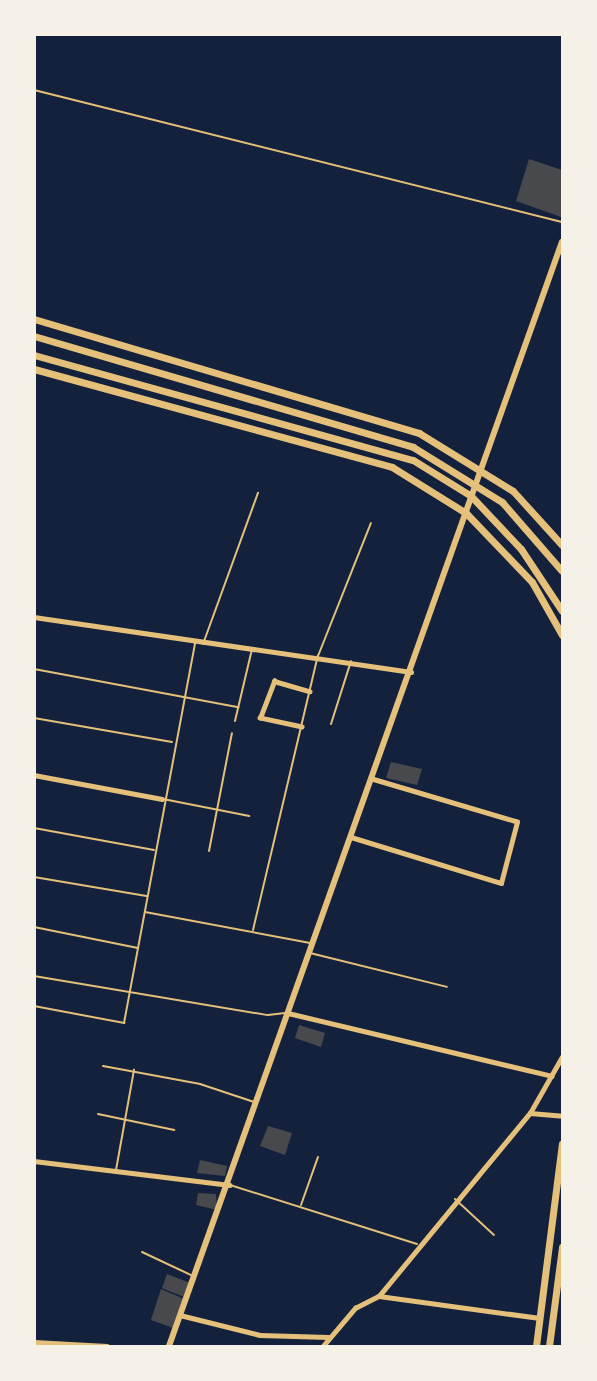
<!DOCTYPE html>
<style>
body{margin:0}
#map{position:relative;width:597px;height:1381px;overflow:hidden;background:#14213d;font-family:Signika,sans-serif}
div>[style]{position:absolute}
.building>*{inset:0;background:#48494c}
.service>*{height:2px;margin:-1px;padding:0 1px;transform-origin:1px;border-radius:1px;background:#e5c07b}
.minor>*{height:4.5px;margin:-2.25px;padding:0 2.25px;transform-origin:2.25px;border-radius:2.25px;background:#e5c07b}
.tertiary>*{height:6px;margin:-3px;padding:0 3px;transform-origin:3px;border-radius:3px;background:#e5c07b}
.secondary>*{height:7px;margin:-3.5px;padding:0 3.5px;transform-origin:3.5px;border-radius:3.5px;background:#e5c07b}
span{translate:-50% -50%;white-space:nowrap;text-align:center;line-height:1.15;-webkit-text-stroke:4.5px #f6f1e7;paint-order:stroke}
.frame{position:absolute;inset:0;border:36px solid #f6f1e7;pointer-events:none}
</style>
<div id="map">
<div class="building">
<div style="clip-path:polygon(529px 159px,562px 170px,561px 217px,516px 201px)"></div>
<div style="clip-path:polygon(391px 762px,422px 769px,417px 785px,386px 778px)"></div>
<div style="clip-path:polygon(299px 1025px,325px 1033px,321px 1047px,295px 1038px)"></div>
<div style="clip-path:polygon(268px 1126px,292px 1133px,285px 1155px,260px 1146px)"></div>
<div style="clip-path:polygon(200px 1160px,227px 1166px,225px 1176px,197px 1173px)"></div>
<div style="clip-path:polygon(198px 1193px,216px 1194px,217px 1210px,196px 1205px)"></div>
<div style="clip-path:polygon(167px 1274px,190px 1283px,184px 1297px,162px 1288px)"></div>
<div style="clip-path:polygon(161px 1289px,184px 1299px,173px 1328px,151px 1320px)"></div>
</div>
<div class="service">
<div style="left:34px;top:90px;width:544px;rotate:14.04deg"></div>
<div style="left:203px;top:644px;width:161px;rotate:-70deg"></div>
<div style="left:34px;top:669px;width:208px;rotate:10.6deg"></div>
<div style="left:34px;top:718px;width:140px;rotate:9.9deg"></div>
<div style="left:235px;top:721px;width:74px;rotate:-76.7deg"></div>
<div style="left:331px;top:724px;width:66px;rotate:-72.4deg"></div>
<div style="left:163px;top:799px;width:88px;rotate:11.2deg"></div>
<div style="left:34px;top:828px;width:122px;rotate:10.4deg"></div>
<div style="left:209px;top:851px;width:120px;rotate:-79deg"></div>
<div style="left:34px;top:877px;width:114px;rotate:9.6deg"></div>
<div style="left:145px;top:912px;width:168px;rotate:10.6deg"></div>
<div style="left:34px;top:927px;width:106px;rotate:11.4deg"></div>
<div style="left:253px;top:930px;width:282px;rotate:-76.7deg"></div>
<div style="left:318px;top:656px;width:143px;rotate:-68.3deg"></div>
<div style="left:310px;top:953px;width:141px;rotate:13.9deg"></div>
<div style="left:34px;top:976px;width:237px;rotate:9.5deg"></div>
<div style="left:268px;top:1015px;width:17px;rotate:-7deg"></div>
<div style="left:34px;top:1006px;width:92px;rotate:10.7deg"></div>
<div style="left:124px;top:1023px;width:388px;rotate:-79.4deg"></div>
<div style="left:103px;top:1066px;width:99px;rotate:10.5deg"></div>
<div style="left:200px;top:1084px;width:57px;rotate:18.4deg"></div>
<div style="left:98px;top:1114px;width:78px;rotate:11.9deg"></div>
<div style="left:116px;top:1170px;width:102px;rotate:-79.8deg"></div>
<div style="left:230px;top:1185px;width:196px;rotate:17.5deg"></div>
<div style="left:455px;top:1199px;width:53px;rotate:42.7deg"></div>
<div style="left:301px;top:1205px;width:51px;rotate:-70.5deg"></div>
<div style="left:142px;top:1252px;width:56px;rotate:25.2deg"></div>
</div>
<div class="minor">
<div style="left:34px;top:617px;width:381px;rotate:8.3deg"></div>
<div style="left:302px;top:727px;width:43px;rotate:-167.9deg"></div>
<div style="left:260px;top:718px;width:40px;rotate:-69deg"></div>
<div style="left:274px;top:681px;width:37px;rotate:16deg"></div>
<div style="left:34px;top:775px;width:130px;rotate:10.6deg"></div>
<div style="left:351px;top:837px;width:157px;rotate:17deg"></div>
<div style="left:501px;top:883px;width:63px;rotate:-75.3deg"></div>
<div style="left:517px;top:822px;width:151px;rotate:-163.5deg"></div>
<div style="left:288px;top:1013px;width:271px;rotate:13.4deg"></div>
<div style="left:530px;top:1113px;width:32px;rotate:5deg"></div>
<div style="left:34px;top:1161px;width:197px;rotate:7deg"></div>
<div style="left:379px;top:1296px;width:162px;rotate:7.8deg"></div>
<div style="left:180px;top:1315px;width:82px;rotate:14deg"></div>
<div style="left:260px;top:1335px;width:68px;rotate:1.7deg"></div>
<div style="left:34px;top:1342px;width:73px;rotate:3.1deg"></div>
<div style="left:323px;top:1346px;width:50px;rotate:-49.9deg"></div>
<div style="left:355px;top:1308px;width:27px;rotate:-27deg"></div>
<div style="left:379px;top:1296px;width:237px;rotate:-50.5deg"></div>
<div style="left:530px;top:1113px;width:64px;rotate:-60.3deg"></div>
</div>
<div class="tertiary">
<div style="left:169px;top:1346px;width:1172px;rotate:-70.41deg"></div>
</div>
<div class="secondary">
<div style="left:34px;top:319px;width:402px;rotate:16.5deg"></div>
<div style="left:419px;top:433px;width:110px;rotate:31.7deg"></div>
<div style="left:513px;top:491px;width:73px;rotate:47.8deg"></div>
<div style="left:34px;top:336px;width:395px;rotate:16.3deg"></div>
<div style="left:413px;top:447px;width:105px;rotate:31.7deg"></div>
<div style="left:502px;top:502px;width:91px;rotate:49deg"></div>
<div style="left:34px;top:355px;width:393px;rotate:15.5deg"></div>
<div style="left:413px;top:460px;width:68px;rotate:31.8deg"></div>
<div style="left:471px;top:496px;width:73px;rotate:46.7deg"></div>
<div style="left:521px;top:549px;width:74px;rotate:56.5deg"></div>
<div style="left:34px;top:369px;width:371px;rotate:15.3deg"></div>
<div style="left:392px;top:467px;width:87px;rotate:31.9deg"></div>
<div style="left:466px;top:513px;width:95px;rotate:46.3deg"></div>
<div style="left:532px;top:582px;width:61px;rotate:60.5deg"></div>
<div style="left:536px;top:1346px;width:204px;rotate:-82.7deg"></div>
<div style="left:549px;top:1346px;width:100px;rotate:-82.5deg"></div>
</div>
<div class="frame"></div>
</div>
